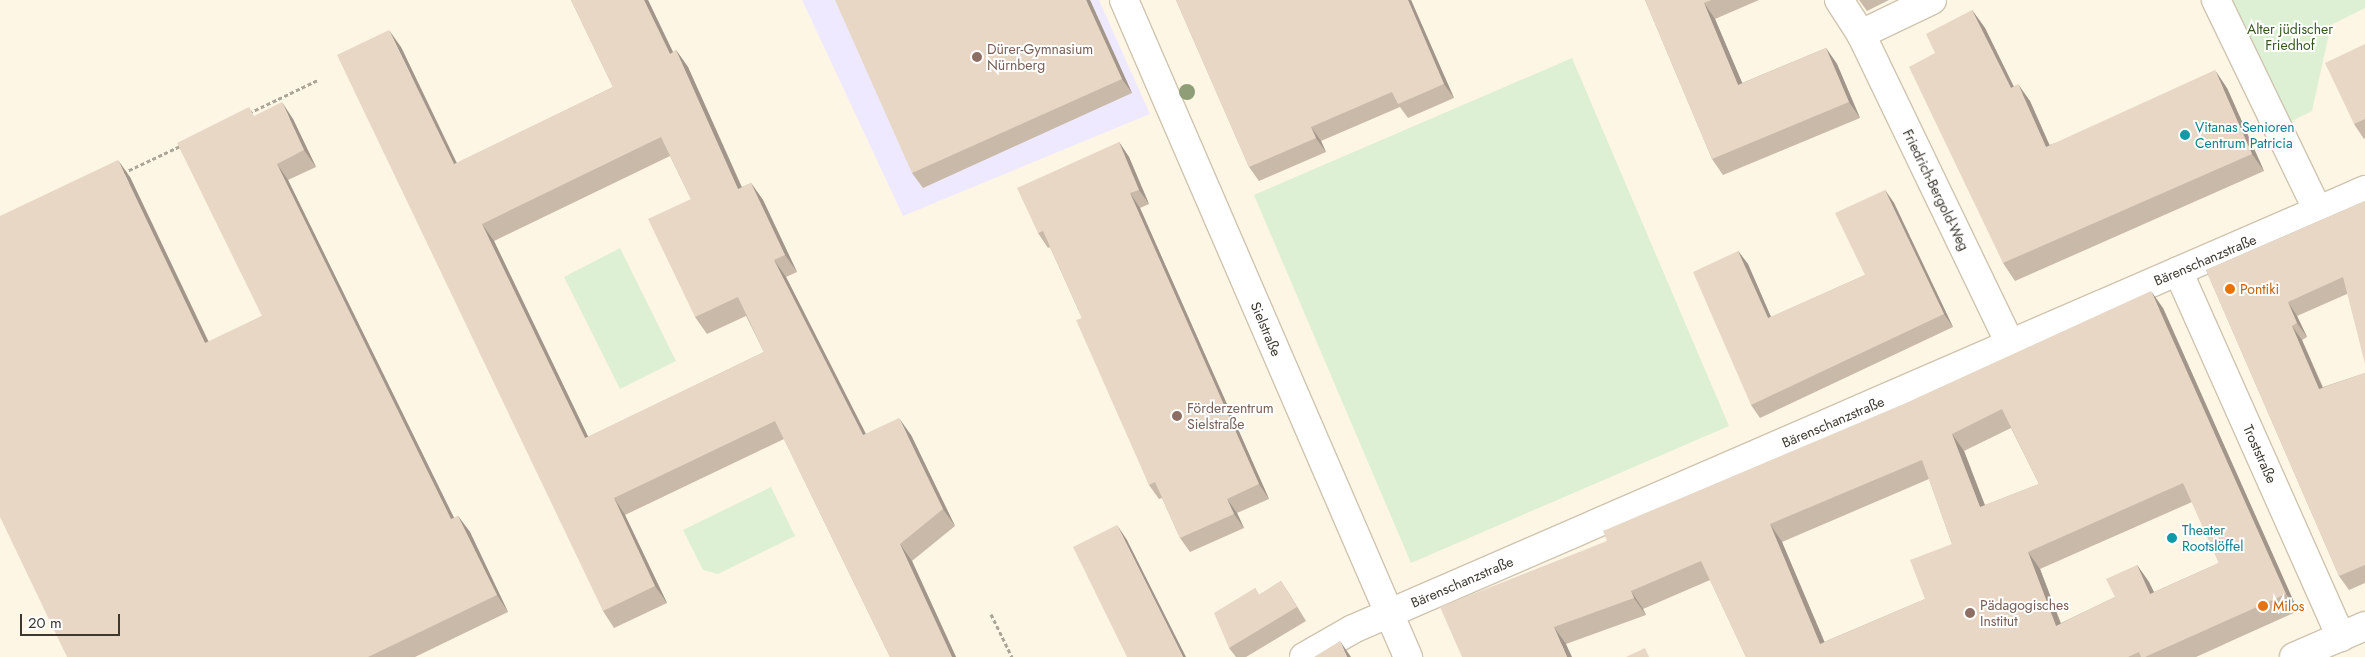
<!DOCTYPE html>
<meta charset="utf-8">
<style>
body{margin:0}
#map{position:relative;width:2365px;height:657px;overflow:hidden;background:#fef6e5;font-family:Jost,sans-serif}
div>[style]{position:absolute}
.education>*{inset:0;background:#efe9ff}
.green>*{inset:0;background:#ddf0d3}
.path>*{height:3px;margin-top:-1.5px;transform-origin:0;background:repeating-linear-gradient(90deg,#aca698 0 4px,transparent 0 6.5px)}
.roads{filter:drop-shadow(1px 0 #cfc4af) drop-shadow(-1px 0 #cfc4af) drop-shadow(0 1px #cfc4af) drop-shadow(0 -1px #cfc4af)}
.minor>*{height:28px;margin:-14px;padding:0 14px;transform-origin:14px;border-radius:14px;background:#fff}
.trees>*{width:16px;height:16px;margin:-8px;border-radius:50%;background:#8f9e77}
.wall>*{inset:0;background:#c8b9a9}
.shaded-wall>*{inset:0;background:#a2968a}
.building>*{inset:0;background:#e8d7c5}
.dots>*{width:14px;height:14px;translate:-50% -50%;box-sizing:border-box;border:2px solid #fff;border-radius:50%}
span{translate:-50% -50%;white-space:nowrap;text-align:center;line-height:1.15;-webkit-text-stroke:4px #fff;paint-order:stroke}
.park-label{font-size:14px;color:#35561d}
.education-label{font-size:14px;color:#785e54}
.left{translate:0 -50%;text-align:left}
.culture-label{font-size:14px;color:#0d838f}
.street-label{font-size:14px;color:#3c382f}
.food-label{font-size:14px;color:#c56008}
.scale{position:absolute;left:20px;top:614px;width:100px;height:22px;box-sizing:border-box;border:2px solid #3c382f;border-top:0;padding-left:6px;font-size:15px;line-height:18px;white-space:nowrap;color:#3c382f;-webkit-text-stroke:4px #fff;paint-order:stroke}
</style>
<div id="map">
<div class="education">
<div style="clip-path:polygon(802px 0,1099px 0,1150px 114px,903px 216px)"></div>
</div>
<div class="green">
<div style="clip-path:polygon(2228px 0,2365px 0,2365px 8px,2331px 25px,2312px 111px,2290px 122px)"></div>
<div style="clip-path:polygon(1572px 58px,1729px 426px,1411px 563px,1254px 195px)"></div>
<div style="clip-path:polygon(620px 248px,676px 361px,620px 389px,564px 277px)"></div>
<div style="clip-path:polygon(771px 487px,795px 536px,718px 574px,703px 570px,683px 530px)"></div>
</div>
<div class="path">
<div style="left:249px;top:113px;width:76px;rotate:-25.6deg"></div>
<div style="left:123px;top:173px;width:63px;rotate:-25.3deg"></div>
<div style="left:991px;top:614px;width:48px;rotate:64deg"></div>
</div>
<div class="roads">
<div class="minor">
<div style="left:1124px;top:0;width:716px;rotate:66.62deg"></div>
<div style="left:1839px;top:0;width:40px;rotate:57.1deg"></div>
<div style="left:1932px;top:0;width:79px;rotate:154.4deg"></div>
<div style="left:1861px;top:34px;width:345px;rotate:64.3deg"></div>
<div style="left:2216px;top:0;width:234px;rotate:64.2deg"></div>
<div style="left:2178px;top:271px;width:401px;rotate:66deg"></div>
<div style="left:1304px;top:657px;width:56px;rotate:-29.7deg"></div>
<div style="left:1353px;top:629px;width:1103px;rotate:-23.45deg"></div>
<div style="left:2294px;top:657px;width:77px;rotate:-23.6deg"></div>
</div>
</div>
<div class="trees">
<div style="left:1187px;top:92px"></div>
</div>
<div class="wall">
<div style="clip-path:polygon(evenodd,571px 0,648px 0,673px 52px,676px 50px,688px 67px,742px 187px,751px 183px,763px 200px,797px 272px,786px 277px,866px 434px,911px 435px,955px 526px,912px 561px,956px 657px,890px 657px,784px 439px,625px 515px,667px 603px,614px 628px,603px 611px,401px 47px,457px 163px,613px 87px,571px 0,670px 156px,691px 199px,695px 317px,707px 334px,746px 316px,764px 352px,588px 437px,494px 241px,670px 156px)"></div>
<div style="clip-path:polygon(1090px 0,1132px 93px,923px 188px,912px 173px)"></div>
<div style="clip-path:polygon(1176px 0,1411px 0,1454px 98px,1408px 118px,1400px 107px,1321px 141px,1326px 152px,1259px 181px,1249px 167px)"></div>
<div style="clip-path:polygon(1645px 0,1759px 0,1715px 19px,1742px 83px,1826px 48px,1837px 64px,1860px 118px,1723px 175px,1712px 159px)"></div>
<div style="clip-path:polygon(1859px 0,1889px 0,1867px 11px)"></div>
<div style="clip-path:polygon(1972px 10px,1985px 28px,2013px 86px,2030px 101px,2049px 145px,2227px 88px,2264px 171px,2015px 281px,2003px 263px)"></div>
<div style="clip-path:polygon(2365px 44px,2365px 138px,2364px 139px,2354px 124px)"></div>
<div style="clip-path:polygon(255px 116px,293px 119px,316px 167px,288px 180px,454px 518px,458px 516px,470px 532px,508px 612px,415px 657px,67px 657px,130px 177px,209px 342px,262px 316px)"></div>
<div style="clip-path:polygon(1119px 142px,1129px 157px,1149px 204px,1140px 208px,1269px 499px,1237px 513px,1244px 528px,1190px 552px,1180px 538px,1162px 498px,1159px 499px,1149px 485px,1082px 318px,1050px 247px,1048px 248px,1038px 233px)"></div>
<div style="clip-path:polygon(1885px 190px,1894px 203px,1953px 327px,1760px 418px,1751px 405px,1738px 251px,1748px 264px,1771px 317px,1865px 275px)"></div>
<div style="clip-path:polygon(2365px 201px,2347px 294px,2297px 316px,2307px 337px,2302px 340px,2323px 387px,2365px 373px,2365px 583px,2349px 590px,2339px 576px,2206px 270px)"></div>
<div style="clip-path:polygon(evenodd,2163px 308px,2298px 611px,2196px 657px,1746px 657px,1710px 580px,1643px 609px,1646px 615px,1566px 644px,1462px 657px,1607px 541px,2163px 308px,2011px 428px,2039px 484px,1985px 505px,1964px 451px,2011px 428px,2163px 308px,1929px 479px,1952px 544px,1925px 599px,1824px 642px,1782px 542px,1929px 479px,2163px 308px,2192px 502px,2219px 563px,2154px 592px,2149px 582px,2137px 565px,2115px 597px,2061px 623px,2040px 569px,2192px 502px)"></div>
<div style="clip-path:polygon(1281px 581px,1290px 595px,1306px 621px,1246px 657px,1236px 657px,1229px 648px,1255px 588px,1259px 595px)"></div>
</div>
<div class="shaded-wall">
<div style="clip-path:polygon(644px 0,648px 0,682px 71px,670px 54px)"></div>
<div style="clip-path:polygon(1086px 0,1090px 0,1132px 93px,1122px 79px)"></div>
<div style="clip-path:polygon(1408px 0,1411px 0,1454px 98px,1444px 84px)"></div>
<div style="clip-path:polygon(1704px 3px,1715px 19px,1750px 101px,1738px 85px)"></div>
<div style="clip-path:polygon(1972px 10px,1985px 28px,2023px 105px,2011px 88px)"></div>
<div style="clip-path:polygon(389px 30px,401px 47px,465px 181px,454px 164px)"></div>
<div style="clip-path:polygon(1826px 48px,1837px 64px,1860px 118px,1849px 102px)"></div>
<div style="clip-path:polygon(676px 50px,688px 67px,750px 206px,738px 189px)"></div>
<div style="clip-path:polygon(2215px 70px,2227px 88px,2264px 171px,2252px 154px)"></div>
<div style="clip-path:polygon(2018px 84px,2030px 101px,2058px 164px,2046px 147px)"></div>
<div style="clip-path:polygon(282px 102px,293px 119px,316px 167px,304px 150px)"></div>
<div style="clip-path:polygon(1311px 127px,1321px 141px,1326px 152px,1316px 138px)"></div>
<div style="clip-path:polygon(1119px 142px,1129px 157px,1149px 204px,1139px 190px)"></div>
<div style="clip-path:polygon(118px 160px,130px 177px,217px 360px,205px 343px)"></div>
<div style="clip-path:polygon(277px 164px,288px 180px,463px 536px,451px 519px)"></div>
<div style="clip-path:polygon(751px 183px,763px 200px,797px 272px,785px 255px)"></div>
<div style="clip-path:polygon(1885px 190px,1894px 203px,1953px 327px,1944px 314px)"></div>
<div style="clip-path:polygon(1130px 193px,1140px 208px,1269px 499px,1259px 484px)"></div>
<div style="clip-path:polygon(482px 224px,494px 241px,597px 455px,585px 438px)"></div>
<div style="clip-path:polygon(1738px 251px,1748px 264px,1777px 331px,1768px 318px)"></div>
<div style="clip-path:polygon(774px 260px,786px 277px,875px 452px,863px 435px)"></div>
<div style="clip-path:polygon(2151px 291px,2163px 308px,2298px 611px,2286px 594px)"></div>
<div style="clip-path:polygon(2288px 302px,2297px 316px,2307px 337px,2297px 323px)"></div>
<div style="clip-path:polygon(2292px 326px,2302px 340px,2329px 403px,2319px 389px)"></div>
<div style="clip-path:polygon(899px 418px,911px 435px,955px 526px,943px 509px)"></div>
<div style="clip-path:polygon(1952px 434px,1964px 451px,1992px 524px,1980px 507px)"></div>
<div style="clip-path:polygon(614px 498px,625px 515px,667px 603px,655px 586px)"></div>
<div style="clip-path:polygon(1227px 499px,1237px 513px,1244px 528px,1234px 514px)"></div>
<div style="clip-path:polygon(458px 516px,470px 532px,508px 612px,497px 595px)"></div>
<div style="clip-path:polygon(1770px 524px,1782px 542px,1831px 657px,1820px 644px)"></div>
<div style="clip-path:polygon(1117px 525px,1127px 540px,1186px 657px,1183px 657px)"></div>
<div style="clip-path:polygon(900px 544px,912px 561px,956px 657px,952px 657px)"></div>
<div style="clip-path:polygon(2028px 552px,2040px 569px,2068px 643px,2056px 626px)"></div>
<div style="clip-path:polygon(2137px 565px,2149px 582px,2163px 611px,2150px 594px)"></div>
<div style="clip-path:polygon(1631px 591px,1643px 609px,1646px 615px,1634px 598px)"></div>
<div style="clip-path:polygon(1554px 627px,1566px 644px,1572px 657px,1567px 657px)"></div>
<div style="clip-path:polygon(1340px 641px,1351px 657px,1347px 657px)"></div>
</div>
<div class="building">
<div style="clip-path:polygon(evenodd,571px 0,644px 0,670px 54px,676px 50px,738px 189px,751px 183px,785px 255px,774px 260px,863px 435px,899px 418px,943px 509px,900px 544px,952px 657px,890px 657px,775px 421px,614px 498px,655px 586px,603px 611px,337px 55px,389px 30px,454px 164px,613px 87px,571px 0,661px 137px,691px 199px,648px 219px,695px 317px,738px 297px,764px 352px,585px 438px,482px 224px,661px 137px)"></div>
<div style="clip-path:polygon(835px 0,1086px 0,1122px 79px,912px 173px)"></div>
<div style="clip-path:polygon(1176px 0,1408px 0,1444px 84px,1398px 104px,1392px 92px,1311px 127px,1316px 138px,1249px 167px)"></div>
<div style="clip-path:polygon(1645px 0,1711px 0,1704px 3px,1738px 85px,1826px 48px,1849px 102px,1712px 159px)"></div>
<div style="clip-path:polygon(1972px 10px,2011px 88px,2018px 84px,2046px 147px,2215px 70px,2252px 154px,2003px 263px,1909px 67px,1935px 53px,1926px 34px)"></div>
<div style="clip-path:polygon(2365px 44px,2365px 119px,2354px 124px,2325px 63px)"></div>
<div style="clip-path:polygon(282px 102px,304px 150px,277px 164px,451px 519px,458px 516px,497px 595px,368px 657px,67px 657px,0 517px,0 216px,118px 160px,205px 343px,262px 316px,177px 143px,249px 107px,254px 116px)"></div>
<div style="clip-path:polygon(1119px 142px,1139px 190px,1130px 193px,1259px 484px,1227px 499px,1234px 514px,1180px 538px,1155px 482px,1149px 485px,1076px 320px,1082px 318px,1043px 231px,1038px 233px,1017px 188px)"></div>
<div style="clip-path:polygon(1885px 190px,1944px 314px,1751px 405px,1693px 272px,1738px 251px,1768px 318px,1865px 275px,1835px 213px)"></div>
<div style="clip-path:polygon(2365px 201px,2365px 364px,2343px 277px,2288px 302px,2297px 323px,2292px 326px,2319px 389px,2365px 373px,2365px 565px,2339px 576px,2206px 270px)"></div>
<div style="clip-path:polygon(evenodd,2151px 291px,2286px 594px,2145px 657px,2141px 657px,2139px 652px,2128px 657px,1746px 657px,1701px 561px,1631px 591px,1634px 598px,1554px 627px,1567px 657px,1462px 657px,1440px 607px,1607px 541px,1603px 531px,1906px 403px,2151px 291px,2002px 409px,2039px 484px,1980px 507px,1952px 434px,2002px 409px,2151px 291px,1922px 460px,1952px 544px,1910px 560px,1925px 599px,1820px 644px,1770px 524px,1922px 460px,2151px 291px,2183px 483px,2219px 563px,2150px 594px,2137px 565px,2106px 579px,2115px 597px,2056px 626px,2028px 552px,2183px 483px)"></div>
<div style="clip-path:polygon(1117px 525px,1183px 657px,1127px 657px,1073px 547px)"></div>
<div style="clip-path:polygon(1281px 581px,1297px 607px,1229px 648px,1214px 613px,1255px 588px,1259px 595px)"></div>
<div style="clip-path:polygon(1340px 641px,1347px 657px,1314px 657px)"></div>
<div style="clip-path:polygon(1645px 648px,1649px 657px,1626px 657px)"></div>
</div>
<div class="dots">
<div style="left:977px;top:57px;background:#8d6e63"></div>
<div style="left:2185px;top:135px;background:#0f9aa8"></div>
<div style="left:2230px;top:289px;background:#e8710a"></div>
<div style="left:1177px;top:416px;background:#8d6e63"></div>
<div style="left:2172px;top:538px;background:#0f9aa8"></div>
<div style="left:2263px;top:606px;background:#e8710a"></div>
<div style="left:1970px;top:613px;background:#8d6e63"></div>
</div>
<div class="park-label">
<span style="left:2290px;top:37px">Alter jüdischer<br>Friedhof</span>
</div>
<div class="education-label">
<span class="left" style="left:987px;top:57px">Dürer-Gymnasium<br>Nürnberg</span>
<span class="left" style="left:1187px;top:416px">Förderzentrum<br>Sielstraße</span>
<span class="left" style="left:1980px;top:613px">Pädagogisches<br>Institut</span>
</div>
<div class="culture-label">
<span class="left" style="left:2195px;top:135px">Vitanas Senioren<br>Centrum Patricia</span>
<span class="left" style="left:2182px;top:538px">Theater<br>Rootslöffel</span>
</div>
<div class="street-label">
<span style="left:1936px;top:190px;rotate:64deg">Friedrich-Bergold-Weg</span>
<span style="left:2205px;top:260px;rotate:-23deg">Bärenschanzstraße</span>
<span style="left:1266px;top:329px;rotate:67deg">Sielstraße</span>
<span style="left:1833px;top:422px;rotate:-23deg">Bärenschanzstraße</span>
<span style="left:2260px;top:454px;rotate:66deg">Troststraße</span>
<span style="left:1462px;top:582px;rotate:-23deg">Bärenschanzstraße</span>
</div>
<div class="food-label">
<span class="left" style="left:2240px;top:289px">Pontiki</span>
<span class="left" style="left:2273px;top:606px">Milos</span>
</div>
<div class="scale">20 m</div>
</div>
